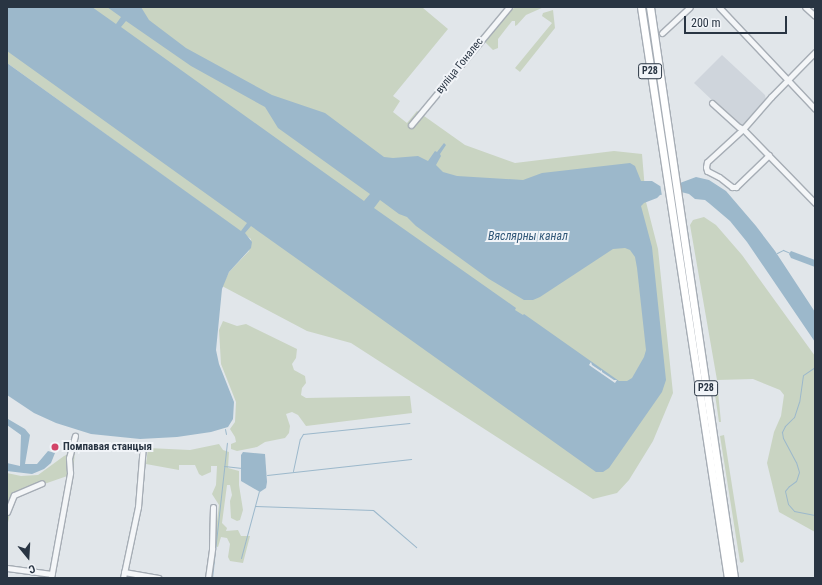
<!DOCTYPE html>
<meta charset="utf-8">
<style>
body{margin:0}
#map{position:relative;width:822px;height:585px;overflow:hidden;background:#e1e6ea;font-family:"Roboto Condensed",sans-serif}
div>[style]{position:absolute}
.built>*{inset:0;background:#cfd5dc}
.green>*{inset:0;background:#c9d4c2}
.water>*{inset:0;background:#9cb8cb}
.pier>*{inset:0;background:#e1e6ea}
.stream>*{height:1px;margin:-0.5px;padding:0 0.5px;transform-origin:0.5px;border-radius:0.5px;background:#9cb8cb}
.roads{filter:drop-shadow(1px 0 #a6adb5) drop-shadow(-1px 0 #a6adb5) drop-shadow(0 1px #a6adb5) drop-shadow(0 -1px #a6adb5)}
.minor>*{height:5px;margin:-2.5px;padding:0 2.5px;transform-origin:2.5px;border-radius:2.5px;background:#f4f6f8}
.highway>*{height:7px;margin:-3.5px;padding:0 3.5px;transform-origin:3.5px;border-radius:3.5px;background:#fff}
.dots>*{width:11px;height:11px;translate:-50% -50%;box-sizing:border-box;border:2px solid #f1f4f8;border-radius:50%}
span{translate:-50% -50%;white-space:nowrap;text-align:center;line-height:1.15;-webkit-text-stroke:4px #f1f4f8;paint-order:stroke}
.shield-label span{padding:1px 3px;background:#f1f4f8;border:1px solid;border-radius:3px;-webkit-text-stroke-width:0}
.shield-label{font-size:10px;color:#293543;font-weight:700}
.street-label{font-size:11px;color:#293543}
.poi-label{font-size:11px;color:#293543;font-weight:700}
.left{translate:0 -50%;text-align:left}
.water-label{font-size:12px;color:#325878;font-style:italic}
.frame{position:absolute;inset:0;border:8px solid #293543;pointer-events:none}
.north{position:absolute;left:8px;top:537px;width:40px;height:40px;-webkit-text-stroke:3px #f1f4f8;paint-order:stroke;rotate:162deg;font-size:11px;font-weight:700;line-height:16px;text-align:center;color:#293543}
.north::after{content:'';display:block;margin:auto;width:14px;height:18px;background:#293543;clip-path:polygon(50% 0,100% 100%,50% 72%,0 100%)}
.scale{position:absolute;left:684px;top:16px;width:103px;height:18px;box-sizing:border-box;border:2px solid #293543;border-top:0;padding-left:5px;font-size:12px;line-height:14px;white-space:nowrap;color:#293543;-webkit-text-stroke:3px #f1f4f8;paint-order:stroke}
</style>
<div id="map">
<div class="built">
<div style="clip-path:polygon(722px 55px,765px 95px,766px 100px,742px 126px,734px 118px,732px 119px,694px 83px)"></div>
</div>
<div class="green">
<div style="clip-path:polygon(7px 7px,427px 7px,423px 8px,448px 29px,393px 96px,400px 101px,393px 112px,407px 123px,417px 111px,465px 145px,515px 163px,614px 151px,642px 154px,646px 202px,658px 249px,673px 393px,653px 441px,629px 480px,617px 493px,593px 499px,351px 343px,307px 331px,222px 286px,229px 272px,249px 251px,251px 239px,7px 63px)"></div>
<div style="clip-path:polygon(516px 7px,544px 7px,526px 15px,517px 25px,515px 26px,515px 21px,512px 21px,498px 39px,498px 48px,493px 50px,484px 41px,508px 12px)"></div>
<div style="clip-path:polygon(553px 10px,555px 28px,520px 72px,515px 68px,552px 23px,542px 16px,543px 13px)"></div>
<div style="clip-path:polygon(704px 217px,716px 225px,742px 255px,815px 356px,815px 532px,779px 512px,767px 463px,774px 432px,781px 416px,784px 395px,780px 390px,753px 379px,717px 380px,690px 225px,693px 220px)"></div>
<div style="clip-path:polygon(223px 321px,237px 326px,246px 324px,297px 349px,296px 358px,292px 364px,294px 370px,305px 376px,306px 383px,302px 388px,301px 395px,306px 398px,410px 396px,412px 413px,306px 426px,298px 415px,292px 412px,286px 414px,290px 426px,289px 433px,285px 438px,265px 442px,257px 447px,237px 451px,231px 449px,231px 444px,236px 442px,235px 437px,230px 429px,235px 422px,236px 402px,221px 364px,219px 330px)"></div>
<div style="clip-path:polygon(715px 380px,717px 382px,721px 422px,719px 422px,713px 381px)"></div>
<div style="clip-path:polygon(724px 435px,744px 561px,742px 563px,740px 562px,720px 436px)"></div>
<div style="clip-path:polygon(219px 444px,223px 450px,229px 452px,228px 468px,239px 471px,239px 485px,243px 510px,240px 520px,237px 521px,231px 518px,230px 501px,232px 495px,230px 485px,227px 485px,222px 523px,227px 528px,226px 531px,238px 530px,241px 536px,250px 536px,243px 563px,230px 561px,228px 557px,230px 544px,227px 538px,221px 537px,218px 547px,214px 546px,219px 505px,212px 494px,216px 485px,217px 466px,211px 466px,211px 472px,202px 476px,199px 474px,195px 465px,179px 465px,179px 470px,146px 464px,148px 448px,190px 450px)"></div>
<div style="clip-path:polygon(75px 451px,73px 474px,24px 491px,13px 501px,7px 527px,7px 473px,21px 476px,38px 475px,64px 456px)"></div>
</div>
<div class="water">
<div style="clip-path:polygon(evenodd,7px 7px,92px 7px,116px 24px,121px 17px,107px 7px,141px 7px,149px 20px,186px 48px,272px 95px,325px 113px,384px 157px,393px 158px,418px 156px,428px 161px,435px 151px,437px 152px,444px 143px,446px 145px,440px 154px,441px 156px,436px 165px,443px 172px,457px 176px,523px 180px,542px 173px,630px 163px,635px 166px,641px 181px,652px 181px,660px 186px,680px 183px,696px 177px,709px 180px,726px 191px,756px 226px,775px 251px,815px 312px,815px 342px,747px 242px,730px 221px,710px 204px,705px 200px,695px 199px,689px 194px,681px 192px,660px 195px,657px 198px,644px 203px,641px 206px,652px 247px,666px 380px,662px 392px,609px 468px,603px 472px,596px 472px,251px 226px,245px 233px,252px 242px,251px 248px,229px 272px,222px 289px,216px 350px,219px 364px,234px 402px,233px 419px,228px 427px,211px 432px,177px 437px,140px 439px,91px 434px,56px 423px,34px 413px,7px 395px,7px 63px,241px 231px,247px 223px,7px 51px,7px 7px,126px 21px,191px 66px,265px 107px,278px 128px,370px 194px,364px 201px,121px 27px,126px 21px,7px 7px,380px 200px,399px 214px,407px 217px,416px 226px,489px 279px,524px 300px,533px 300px,540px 297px,613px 249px,625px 248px,630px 250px,635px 257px,637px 268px,646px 350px,644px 357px,632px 378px,627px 381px,619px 381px,524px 314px,523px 315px,515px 310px,516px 308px,374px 208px,380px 200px)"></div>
<div style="clip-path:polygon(791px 251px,815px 260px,815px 267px,791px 258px,789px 254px)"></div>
<div style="clip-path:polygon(8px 419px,25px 429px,30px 435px,25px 464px,37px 464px,48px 451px,55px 453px,51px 463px,44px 469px,32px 474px,7px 471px,7px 463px,20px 466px,21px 435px,7px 425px)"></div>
<div style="clip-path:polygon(243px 452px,265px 454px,267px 482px,266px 488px,260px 492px,241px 481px,241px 455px)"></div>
</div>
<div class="pier">
<div style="clip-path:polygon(677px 182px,680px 194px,662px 196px,660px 184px)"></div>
<div style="clip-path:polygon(591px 362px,592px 365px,601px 371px,602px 370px,602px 372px,614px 380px,617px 380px,615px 383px,589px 365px)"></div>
</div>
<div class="stream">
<div style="left:777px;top:253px;width:7px;rotate:-27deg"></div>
<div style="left:783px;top:250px;width:8px;rotate:23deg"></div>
<div style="left:815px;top:367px;width:14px;rotate:146deg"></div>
<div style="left:803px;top:375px;width:27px;rotate:98deg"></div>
<div style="left:799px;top:402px;width:16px;rotate:108deg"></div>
<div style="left:794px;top:417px;width:13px;rotate:135deg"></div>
<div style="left:785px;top:426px;width:7px;rotate:117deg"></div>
<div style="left:782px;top:432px;width:6px;rotate:81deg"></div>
<div style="left:783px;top:438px;width:27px;rotate:62deg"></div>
<div style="left:796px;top:462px;width:10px;rotate:73deg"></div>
<div style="left:799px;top:472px;width:9px;rotate:108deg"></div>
<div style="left:796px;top:481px;width:9px;rotate:144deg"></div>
<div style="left:789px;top:486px;width:6px;rotate:129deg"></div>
<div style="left:785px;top:491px;width:13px;rotate:77deg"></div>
<div style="left:788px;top:504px;width:9px;rotate:49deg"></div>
<div style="left:794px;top:511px;width:21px;rotate:11deg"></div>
<div style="left:225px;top:429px;width:5px;rotate:79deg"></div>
<div style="left:224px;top:466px;width:18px;rotate:6deg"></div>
<div style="left:293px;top:471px;width:33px;rotate:-78deg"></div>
<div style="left:300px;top:439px;width:6px;rotate:-59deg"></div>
<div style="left:303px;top:434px;width:107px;rotate:-5.9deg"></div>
<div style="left:267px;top:475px;width:145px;rotate:-6.3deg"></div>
<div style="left:255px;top:506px;width:118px;rotate:1.9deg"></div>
<div style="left:373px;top:510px;width:57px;rotate:40.7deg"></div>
<div style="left:241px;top:558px;width:69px;rotate:-75deg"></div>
<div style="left:212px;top:578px;width:136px;rotate:-83.7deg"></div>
</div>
<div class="roads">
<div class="minor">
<div style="left:719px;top:7px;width:140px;rotate:46.7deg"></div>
<div style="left:805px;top:7px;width:13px;rotate:42deg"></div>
<div style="left:662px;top:33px;width:38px;rotate:-43deg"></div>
<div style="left:712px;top:103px;width:36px;rotate:42deg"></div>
<div style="left:739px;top:127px;width:4px;rotate:27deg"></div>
<div style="left:743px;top:129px;width:103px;rotate:45.8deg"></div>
<div style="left:411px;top:125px;width:153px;rotate:-50.3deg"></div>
<div style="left:769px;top:155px;width:46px;rotate:135.9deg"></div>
<div style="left:736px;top:187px;width:4px;rotate:180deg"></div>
<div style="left:732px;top:187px;width:16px;rotate:-142deg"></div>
<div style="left:719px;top:177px;width:13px;rotate:-153deg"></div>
<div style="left:707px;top:171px;width:4px;rotate:-104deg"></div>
<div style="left:706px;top:167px;width:5px;rotate:-79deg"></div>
<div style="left:707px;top:162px;width:49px;rotate:-42.5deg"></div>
<div style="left:743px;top:129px;width:43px;rotate:-48.8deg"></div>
<div style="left:771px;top:97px;width:63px;rotate:-45.6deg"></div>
<div style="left:7px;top:512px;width:18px;rotate:-68deg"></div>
<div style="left:14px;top:495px;width:30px;rotate:-23deg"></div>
<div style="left:7px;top:568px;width:45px;rotate:7.6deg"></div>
<div style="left:124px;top:572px;width:35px;rotate:10deg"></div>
<div style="left:51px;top:578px;width:107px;rotate:-79.7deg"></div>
<div style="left:70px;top:473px;width:15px;rotate:-94deg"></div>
<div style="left:69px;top:458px;width:23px;rotate:-75deg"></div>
<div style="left:123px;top:578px;width:73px;rotate:-78.1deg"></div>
<div style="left:138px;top:507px;width:62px;rotate:-85.4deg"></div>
<div style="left:208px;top:578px;width:30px;rotate:-82deg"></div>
<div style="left:212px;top:548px;width:41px;rotate:-88.6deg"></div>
</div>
<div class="highway">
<div style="left:641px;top:7px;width:578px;rotate:81.34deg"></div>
<div style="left:650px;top:7px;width:577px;rotate:81.63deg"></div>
</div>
</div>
<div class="dots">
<div style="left:55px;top:447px;background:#d24468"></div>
</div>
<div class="shield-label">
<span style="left:650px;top:71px">Р28</span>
<span style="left:706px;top:388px">Р28</span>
</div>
<div class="street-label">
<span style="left:460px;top:66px;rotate:-51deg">вуліца Гоналес</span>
</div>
<div class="poi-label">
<span class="left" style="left:63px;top:447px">Помпавая станцыя</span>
</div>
<div class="water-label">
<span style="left:528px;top:237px">Вяслярны канал</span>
</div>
<div class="frame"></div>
<div class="north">С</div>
<div class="scale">200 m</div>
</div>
